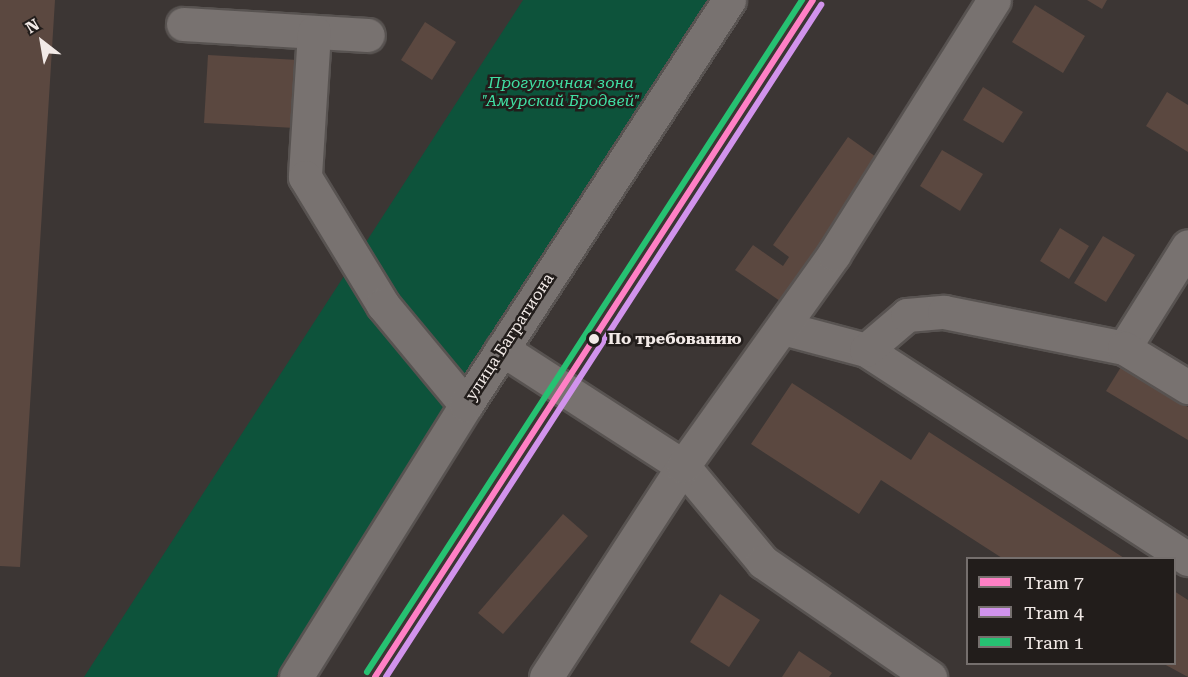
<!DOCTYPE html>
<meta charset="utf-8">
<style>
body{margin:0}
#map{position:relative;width:1188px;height:677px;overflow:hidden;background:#3c3634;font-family:"Roboto Serif",serif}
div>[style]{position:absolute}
.green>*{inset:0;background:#0d533b}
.building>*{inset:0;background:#5b4840}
.roads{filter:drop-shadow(2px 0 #585351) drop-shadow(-2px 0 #585351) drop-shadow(0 2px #585351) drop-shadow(0 -2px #585351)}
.minor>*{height:33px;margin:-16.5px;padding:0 16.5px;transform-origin:16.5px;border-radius:16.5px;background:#787270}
.tram-1>*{height:6px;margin:-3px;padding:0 3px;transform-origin:3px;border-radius:3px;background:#ff80c5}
.tram-2>*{height:6px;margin:-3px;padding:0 3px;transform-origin:3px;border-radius:3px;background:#d193ec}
.tram-3>*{height:6px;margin:-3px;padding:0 3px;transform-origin:3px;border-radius:3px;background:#26c172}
.dots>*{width:16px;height:16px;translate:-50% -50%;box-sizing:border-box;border:3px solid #221d1b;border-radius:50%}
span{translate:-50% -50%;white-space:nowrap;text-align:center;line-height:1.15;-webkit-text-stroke:5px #221d1b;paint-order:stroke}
.park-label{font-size:16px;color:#40dfa3;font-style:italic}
.street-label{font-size:16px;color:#f2eae7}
.stop-label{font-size:16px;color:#f2eae7;font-weight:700}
.left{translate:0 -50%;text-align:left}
.legend{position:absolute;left:966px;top:557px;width:210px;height:108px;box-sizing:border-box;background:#221d1b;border:2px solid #756f6d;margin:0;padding:8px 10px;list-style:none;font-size:18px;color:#f2eae7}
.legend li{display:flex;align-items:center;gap:12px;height:30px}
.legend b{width:30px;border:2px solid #756f6d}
.north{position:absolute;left:12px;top:12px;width:60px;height:60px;-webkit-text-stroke:4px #221d1b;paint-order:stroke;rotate:329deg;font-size:16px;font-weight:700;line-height:24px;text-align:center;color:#f2eae7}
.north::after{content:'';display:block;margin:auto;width:21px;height:27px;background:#f2eae7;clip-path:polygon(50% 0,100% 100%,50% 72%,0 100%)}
</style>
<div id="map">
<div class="green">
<div style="clip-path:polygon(523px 0,719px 0,276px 677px,84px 677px)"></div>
</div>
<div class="building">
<div style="clip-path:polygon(0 0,55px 0,20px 567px,0 566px)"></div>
<div style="clip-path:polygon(1087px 0,1107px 0,1102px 9px)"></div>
<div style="clip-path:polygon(1035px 5px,1085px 36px,1063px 73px,1012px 42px)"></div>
<div style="clip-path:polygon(425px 22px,456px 42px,432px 80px,401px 60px)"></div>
<div style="clip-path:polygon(208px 55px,298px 60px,295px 128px,204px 123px)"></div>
<div style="clip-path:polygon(983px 87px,1023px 112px,1003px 143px,963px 120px)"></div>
<div style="clip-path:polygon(1167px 92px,1188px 105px,1188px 152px,1146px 126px)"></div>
<div style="clip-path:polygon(848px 137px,879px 159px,780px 301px,735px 270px,753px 245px,783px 266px,789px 257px,773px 245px)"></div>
<div style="clip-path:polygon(942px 150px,983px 174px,960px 211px,920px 186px)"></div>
<div style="clip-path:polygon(1060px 228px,1089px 246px,1069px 279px,1040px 261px)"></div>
<div style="clip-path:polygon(1103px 236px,1135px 255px,1106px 302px,1074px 283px)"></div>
<div style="clip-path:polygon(1121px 367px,1188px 407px,1188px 440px,1106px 391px)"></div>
<div style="clip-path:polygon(792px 383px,911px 460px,929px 432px,1124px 558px,1002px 558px,881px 480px,859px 514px,751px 444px)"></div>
<div style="clip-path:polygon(563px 514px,588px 536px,503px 634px,478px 613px)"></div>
<div style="clip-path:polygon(1174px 591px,1188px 600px,1188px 677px,1164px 664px,1174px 664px)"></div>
<div style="clip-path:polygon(720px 594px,760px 620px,729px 667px,690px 642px)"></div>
<div style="clip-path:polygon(799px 651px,832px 673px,829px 677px,782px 677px)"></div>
</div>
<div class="roads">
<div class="minor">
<div style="left:183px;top:24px;width:185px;rotate:3.4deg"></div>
<div style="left:314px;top:32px;width:145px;rotate:93.6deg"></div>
<div style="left:305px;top:177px;width:150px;rotate:58.6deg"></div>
<div style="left:383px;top:305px;width:130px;rotate:50.3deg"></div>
<div style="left:783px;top:328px;width:86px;rotate:14.8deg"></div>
<div style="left:866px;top:350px;width:384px;rotate:33deg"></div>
<div style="left:1124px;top:348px;width:120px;rotate:-57.9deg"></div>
<div style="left:502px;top:349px;width:216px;rotate:32.9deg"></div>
<div style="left:683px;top:466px;width:125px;rotate:50.2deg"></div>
<div style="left:763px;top:562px;width:203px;rotate:34.6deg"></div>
<div style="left:866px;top:350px;width:54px;rotate:-40.5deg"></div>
<div style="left:907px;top:315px;width:37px;rotate:-5deg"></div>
<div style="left:944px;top:312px;width:184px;rotate:11.3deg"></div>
<div style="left:1124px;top:348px;width:75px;rotate:31.4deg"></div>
<div style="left:296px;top:677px;width:321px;rotate:-58deg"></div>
<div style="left:466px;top:405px;width:483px;rotate:-57deg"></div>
<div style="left:546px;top:677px;width:252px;rotate:-57deg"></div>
<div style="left:683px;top:466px;width:260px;rotate:-54.5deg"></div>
<div style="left:834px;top:254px;width:300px;rotate:-57.8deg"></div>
</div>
</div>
<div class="tram-1">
<div style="left:375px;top:677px;width:806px;rotate:-57.1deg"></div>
</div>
<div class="tram-2">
<div style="left:386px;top:677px;width:801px;rotate:-57.08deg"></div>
</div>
<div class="tram-3">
<div style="left:367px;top:672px;width:801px;rotate:-57.08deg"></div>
</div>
<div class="dots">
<div style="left:594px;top:339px;background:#f2eae7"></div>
</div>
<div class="park-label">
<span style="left:561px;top:92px">Прогулочная зона<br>"Амурский Бродвей"</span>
</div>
<div class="street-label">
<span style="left:510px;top:337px;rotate:-57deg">улица Багратиона</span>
</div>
<div class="stop-label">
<span class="left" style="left:608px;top:339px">По требованию</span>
</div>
<ul class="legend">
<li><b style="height:8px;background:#ff80c5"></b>Tram 7</li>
<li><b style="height:8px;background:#d193ec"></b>Tram 4</li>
<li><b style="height:8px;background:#26c172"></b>Tram 1</li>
</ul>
<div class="north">N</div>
</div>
